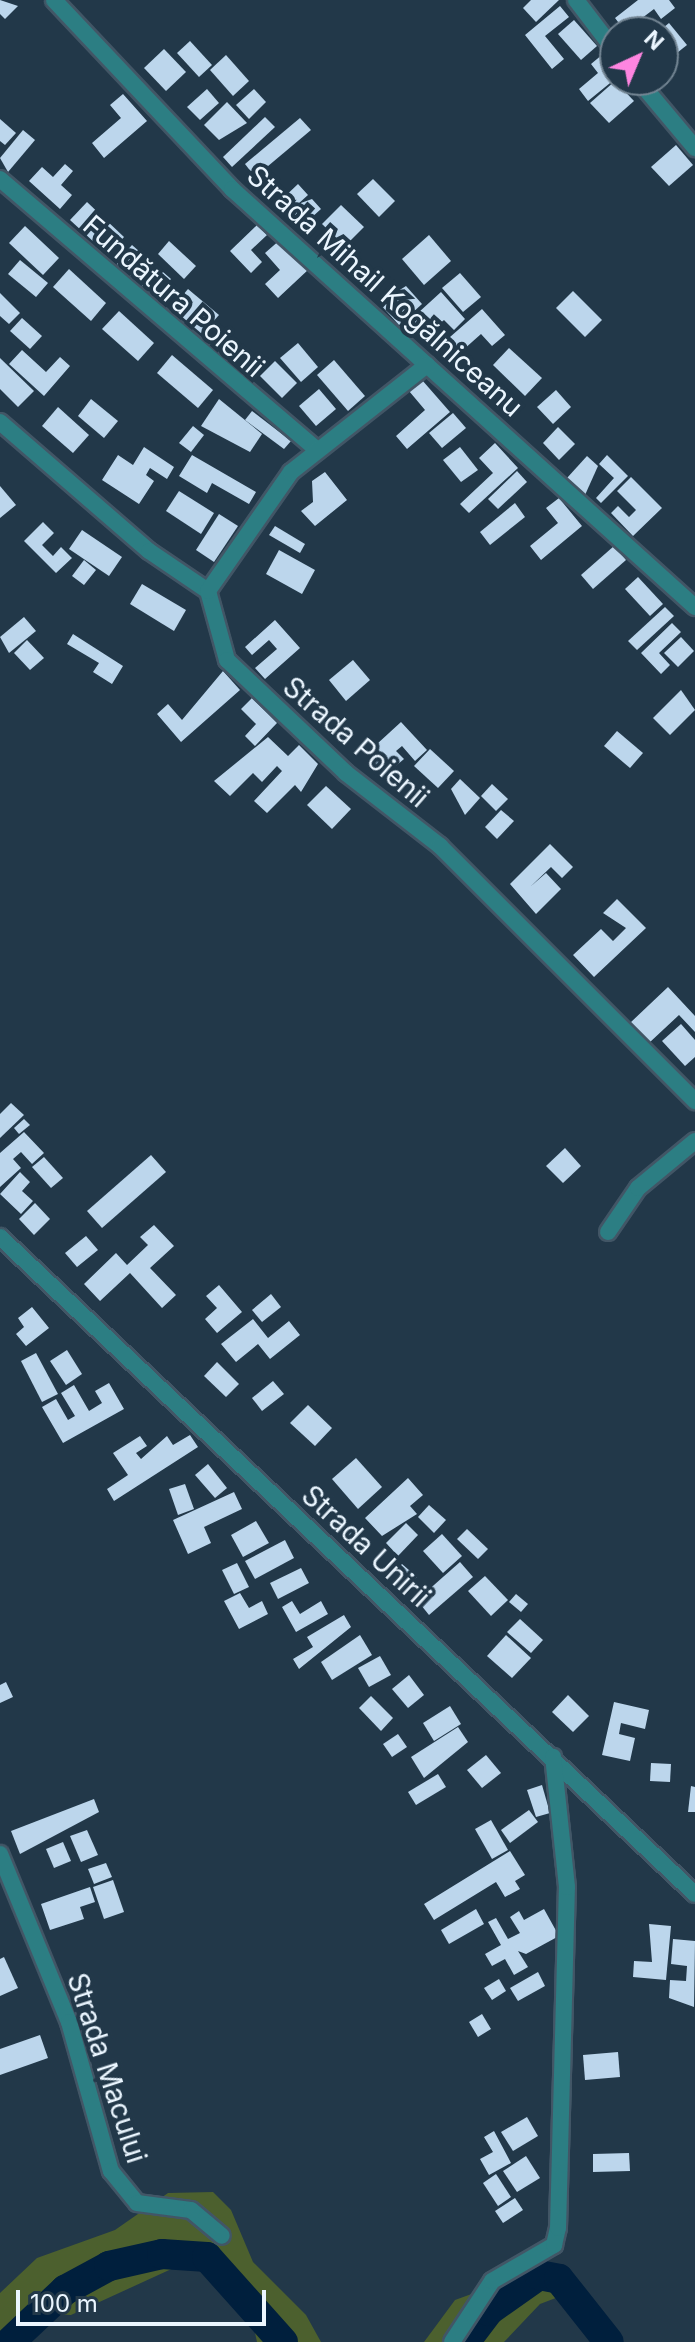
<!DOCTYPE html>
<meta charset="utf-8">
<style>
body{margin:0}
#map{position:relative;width:695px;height:2342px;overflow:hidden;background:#223849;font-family:Inter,sans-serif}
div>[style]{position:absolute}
.green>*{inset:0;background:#4c602e}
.river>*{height:30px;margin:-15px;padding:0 15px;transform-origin:15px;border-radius:15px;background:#001f3d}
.building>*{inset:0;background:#bcd6ec}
.roads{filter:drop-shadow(2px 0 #425666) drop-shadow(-2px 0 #425666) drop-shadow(0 2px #425666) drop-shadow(0 -2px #425666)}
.minor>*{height:16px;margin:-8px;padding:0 8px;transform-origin:8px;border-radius:8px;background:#2c7e83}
span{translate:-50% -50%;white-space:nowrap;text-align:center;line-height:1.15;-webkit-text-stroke:8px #223849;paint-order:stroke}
.street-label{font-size:28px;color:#ebf6ff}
.north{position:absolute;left:599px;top:16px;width:80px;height:80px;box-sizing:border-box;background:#223849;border:2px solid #728492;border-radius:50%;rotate:44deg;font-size:22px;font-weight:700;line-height:32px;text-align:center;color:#ebf6ff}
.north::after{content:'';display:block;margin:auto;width:28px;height:36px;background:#fe85e0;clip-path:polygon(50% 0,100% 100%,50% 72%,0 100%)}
.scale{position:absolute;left:16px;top:2290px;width:250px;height:36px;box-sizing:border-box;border:4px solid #ebf6ff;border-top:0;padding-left:10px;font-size:24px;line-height:28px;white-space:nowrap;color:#ebf6ff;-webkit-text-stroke:6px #223849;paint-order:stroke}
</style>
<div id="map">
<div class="green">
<div style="clip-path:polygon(213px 2192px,231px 2210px,253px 2262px,306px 2315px,321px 2342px,257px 2342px,250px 2310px,206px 2271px,178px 2266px,71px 2315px,51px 2314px,25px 2342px,0 2342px,0 2293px,37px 2258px,115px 2230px,168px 2193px)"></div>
<div style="clip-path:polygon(554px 2264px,582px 2288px,540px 2304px,504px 2342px,424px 2342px,455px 2300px)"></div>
</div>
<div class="river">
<div style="left:10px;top:2342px;width:76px;rotate:-43.4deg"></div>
<div style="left:65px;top:2290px;width:50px;rotate:-28.6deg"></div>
<div style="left:109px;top:2266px;width:54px;rotate:-12.8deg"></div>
<div style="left:162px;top:2254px;width:45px;rotate:3.8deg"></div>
<div style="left:207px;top:2257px;width:114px;rotate:48.2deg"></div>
<div style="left:465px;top:2342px;width:39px;rotate:-53deg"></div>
<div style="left:488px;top:2311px;width:62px;rotate:-35.2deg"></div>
<div style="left:539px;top:2275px;width:20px;rotate:11deg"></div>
<div style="left:559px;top:2279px;width:80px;rotate:51.6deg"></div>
</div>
<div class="building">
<div style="clip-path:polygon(0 0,18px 6px,5px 19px,0 14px)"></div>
<div style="clip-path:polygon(531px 0,559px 0,536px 22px,523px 8px)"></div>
<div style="clip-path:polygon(638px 0,669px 0,675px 8px,661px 19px,654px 9px,625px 31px,615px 18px)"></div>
<div style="clip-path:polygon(560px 6px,569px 17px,545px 36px,564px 59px,552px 69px,525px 35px)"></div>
<div style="clip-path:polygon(574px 20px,597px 46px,581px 60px,558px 34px)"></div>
<div style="clip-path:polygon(669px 23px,687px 45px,663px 64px,658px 32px)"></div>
<div style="clip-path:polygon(190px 41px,212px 65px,199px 77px,177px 53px)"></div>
<div style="clip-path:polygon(164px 49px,186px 72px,166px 91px,144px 68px)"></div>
<div style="clip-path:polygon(603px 54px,615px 79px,588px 101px,579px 89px,598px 73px,591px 64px)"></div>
<div style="clip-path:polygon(226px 55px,249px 81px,233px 96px,210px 70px)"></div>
<div style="clip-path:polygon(615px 81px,634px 101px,609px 123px,590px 103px)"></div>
<div style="clip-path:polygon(207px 89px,219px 103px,200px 120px,187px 107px)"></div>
<div style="clip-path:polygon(254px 89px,266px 102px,249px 119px,236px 105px)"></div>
<div style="clip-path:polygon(123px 94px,147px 121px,104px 158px,92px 143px,121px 118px,110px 105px)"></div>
<div style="clip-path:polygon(227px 102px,247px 123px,219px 140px,204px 125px)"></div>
<div style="clip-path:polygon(265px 117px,275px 127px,232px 167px,223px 157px)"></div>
<div style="clip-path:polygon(300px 118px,311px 130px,255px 177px,245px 164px)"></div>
<div style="clip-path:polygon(0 119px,16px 133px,5px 145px,0 141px)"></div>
<div style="clip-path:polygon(23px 130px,35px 140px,8px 172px,0 158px)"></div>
<div style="clip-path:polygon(676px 145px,693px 165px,669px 186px,651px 167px)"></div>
<div style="clip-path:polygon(65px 164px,73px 171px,61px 185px,72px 195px,60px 209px,29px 181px,42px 167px,53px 177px)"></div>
<div style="clip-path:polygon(373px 179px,395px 201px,379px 217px,357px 194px)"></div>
<div style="clip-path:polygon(298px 184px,308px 195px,298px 204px,312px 199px,321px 209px,301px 227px,278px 203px)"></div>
<div style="clip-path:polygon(87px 202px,124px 237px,108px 255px,70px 220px)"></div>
<div style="clip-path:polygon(341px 205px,364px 227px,345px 246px,322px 224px)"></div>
<div style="clip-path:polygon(257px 225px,267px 235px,251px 250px,262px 262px,251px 273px,230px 251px)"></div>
<div style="clip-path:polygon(25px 226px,59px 258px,43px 275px,9px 243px)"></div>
<div style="clip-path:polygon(429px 235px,451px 261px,424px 285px,402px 259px)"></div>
<div style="clip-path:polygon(281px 239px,309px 269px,278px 298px,265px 284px,280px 270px,265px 253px)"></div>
<div style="clip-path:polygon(169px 241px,196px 266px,184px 279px,158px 254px)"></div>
<div style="clip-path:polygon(132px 245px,171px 279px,155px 297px,116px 263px)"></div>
<div style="clip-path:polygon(20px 260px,48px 283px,36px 297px,8px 274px)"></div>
<div style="clip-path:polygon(69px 269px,106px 303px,91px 321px,53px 287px)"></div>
<div style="clip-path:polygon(460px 273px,481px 297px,463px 312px,442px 288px)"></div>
<div style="clip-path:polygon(406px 286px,422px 304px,399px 325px,379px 303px)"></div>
<div style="clip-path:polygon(188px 289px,219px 315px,202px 334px,172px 308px)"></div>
<div style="clip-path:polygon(573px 291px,602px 320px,585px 337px,556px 308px)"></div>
<div style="clip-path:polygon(441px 292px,465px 319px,454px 330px,444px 320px,422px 339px,407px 323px)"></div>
<div style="clip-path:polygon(0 293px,20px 313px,9px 324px,0 316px)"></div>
<div style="clip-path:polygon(482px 309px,505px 335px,492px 346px,481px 334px,454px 358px,442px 344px)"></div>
<div style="clip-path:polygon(119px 311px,154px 343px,138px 361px,102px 329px)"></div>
<div style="clip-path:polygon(22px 318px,42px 336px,30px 349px,10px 331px)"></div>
<div style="clip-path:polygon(298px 343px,318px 367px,301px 382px,280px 358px)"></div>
<div style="clip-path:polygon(509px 348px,542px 378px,525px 396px,493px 365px)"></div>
<div style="clip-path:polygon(22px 350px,46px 372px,60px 357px,70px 366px,44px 396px,9px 364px)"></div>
<div style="clip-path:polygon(172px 355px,213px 390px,198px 408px,157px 373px)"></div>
<div style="clip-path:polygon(0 358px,34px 391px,18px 407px,0 389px)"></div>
<div style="clip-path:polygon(334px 360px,365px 396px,348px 411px,317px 375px)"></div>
<div style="clip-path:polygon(275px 361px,297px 383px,282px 398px,260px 376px)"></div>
<div style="clip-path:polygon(483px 373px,500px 389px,491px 400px,473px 384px)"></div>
<div style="clip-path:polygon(422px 380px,450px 412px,407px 449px,396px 436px,425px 410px,409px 391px)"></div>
<div style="clip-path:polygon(319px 389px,336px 409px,316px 426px,299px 406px)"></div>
<div style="clip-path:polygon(556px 390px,571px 407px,553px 424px,537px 407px)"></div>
<div style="clip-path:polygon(91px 399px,118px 421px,104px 438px,78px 416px)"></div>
<div style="clip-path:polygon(219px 399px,262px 434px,250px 452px,201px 426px)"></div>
<div style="clip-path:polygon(58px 407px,89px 435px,73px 453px,42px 426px)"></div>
<div style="clip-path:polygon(252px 411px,291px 441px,284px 449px,245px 420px)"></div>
<div style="clip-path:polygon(453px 413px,466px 428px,442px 448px,429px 433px)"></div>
<div style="clip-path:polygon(193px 426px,204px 435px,191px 452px,179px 443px)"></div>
<div style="clip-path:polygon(558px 427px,575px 444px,559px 460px,543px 443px)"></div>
<div style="clip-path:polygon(495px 443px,518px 468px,469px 513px,460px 504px,493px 473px,479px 458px)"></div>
<div style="clip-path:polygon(144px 447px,174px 467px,167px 479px,150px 468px,146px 475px,154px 481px,139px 504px,102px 480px,118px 455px,133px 465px)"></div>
<div style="clip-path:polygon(460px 447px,478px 470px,461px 482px,443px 460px)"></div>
<div style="clip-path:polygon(192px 455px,256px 492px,249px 504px,212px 483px,207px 493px,179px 476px)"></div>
<div style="clip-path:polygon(607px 455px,628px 476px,601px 503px,596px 498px,614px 478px,599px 464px)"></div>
<div style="clip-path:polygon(587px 456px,598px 466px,585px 495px,567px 478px)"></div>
<div style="clip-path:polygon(517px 471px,527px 482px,498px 509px,488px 499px)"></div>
<div style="clip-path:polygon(325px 472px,347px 500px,315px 526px,301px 511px,313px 502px,312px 481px)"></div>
<div style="clip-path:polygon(631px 477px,662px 508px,633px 536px,611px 513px,618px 506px,629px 517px,636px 510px,617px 491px)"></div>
<div style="clip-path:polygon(0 486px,16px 505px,0 518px)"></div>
<div style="clip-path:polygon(179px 491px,214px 513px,201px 534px,166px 511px)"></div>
<div style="clip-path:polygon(559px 498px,582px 526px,541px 560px,530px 546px,558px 523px,546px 508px)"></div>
<div style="clip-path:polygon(515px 503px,525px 517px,490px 545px,480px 532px)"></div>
<div style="clip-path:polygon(219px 514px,238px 526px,214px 562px,196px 550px)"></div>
<div style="clip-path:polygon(43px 522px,54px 533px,42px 545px,53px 556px,61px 547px,72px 558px,56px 573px,24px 541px)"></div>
<div style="clip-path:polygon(275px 526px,305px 544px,300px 553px,269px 535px)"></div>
<div style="clip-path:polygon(82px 530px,122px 557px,109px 576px,69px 549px)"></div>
<div style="clip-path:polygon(614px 546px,626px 560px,593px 589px,581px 575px)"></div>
<div style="clip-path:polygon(279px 550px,315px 570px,302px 594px,266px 574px)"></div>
<div style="clip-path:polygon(84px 560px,96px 570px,84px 585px,72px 576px)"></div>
<div style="clip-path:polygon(638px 577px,663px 604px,650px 616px,625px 589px)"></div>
<div style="clip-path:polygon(142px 584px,186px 610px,174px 631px,130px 604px)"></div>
<div style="clip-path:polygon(665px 607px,674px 616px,637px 650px,628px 641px)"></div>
<div style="clip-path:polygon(24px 617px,36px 631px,9px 653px,0 637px)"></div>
<div style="clip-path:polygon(275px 620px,300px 648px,265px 679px,255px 668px,277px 649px,269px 640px,252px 655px,245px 647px)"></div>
<div style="clip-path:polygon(672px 623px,681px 632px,659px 653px,670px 665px,661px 674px,641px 653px)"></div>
<div style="clip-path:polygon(73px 634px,123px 666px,112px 684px,93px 672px,99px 663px,67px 644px)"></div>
<div style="clip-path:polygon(681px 637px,694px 651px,678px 667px,664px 653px)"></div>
<div style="clip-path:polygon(27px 640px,44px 658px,30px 670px,14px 653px)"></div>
<div style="clip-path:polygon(353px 660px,370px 680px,346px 701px,329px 680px)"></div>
<div style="clip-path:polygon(223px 671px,240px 690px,181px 742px,157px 714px,168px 704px,182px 720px)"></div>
<div style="clip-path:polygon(681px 690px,695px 710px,670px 735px,653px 718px)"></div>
<div style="clip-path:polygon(252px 698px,277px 723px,255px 746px,245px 736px,256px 724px,241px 709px)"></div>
<div style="clip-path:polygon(401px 722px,427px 750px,415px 761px,402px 746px,396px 751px,404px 759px,384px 776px,365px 755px)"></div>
<div style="clip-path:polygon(617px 731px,643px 753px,630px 768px,604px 746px)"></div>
<div style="clip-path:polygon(268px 737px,288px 756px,299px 745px,318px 764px,301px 792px,295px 785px,267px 813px,254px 801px,282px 771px,277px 766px,262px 782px,253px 773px,230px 796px,214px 781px)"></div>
<div style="clip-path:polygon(430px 749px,454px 771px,438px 788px,414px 766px)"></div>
<div style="clip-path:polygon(460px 779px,480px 798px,465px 815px,451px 789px)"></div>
<div style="clip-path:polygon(492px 784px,508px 799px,496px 811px,481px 796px)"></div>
<div style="clip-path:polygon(326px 786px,351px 809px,332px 829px,307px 805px)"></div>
<div style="clip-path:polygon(501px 810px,514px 821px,497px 839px,485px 827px)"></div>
<div style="clip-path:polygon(550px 844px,573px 867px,562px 878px,551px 867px,530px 887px,546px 873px,561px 889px,536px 914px,510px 884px)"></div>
<div style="clip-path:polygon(617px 899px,646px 928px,594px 977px,573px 955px,601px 929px,613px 941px,626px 928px,603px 913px)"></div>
<div style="clip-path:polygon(668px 987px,695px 1016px,695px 1032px,679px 1015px,649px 1043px,630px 1023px)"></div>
<div style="clip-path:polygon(681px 1024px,695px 1040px,695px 1057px,685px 1066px,662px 1041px)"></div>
<div style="clip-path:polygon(11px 1103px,24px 1115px,0 1138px,0 1114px)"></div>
<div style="clip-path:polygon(24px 1119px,30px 1125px,19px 1134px,14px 1128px)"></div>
<div style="clip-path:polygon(24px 1132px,44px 1153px,32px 1164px,21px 1152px,13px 1159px,21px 1168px,0 1187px,0 1153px)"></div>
<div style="clip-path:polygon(565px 1148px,581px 1166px,563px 1183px,546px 1166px)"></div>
<div style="clip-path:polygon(151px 1155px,166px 1172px,102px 1228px,87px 1211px)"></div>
<div style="clip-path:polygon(44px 1157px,63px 1178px,51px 1188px,32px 1167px)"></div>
<div style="clip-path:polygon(20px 1172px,30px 1182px,22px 1191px,33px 1201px,21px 1214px,0 1194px)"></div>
<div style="clip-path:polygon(35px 1203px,50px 1219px,34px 1235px,19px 1219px)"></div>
<div style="clip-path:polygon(154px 1225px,174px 1246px,150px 1268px,176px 1295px,162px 1308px,130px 1273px,100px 1301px,84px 1284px,116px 1253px,127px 1265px,148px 1245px,140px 1237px)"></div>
<div style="clip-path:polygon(86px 1236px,98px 1250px,77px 1267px,65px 1253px)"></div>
<div style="clip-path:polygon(219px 1285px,242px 1312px,217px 1333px,205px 1319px,217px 1308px,206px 1296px)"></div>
<div style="clip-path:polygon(271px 1294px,281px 1307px,262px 1322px,252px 1310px)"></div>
<div style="clip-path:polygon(32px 1307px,49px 1328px,26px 1346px,16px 1334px,24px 1327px,18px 1318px)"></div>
<div style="clip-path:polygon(253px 1319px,268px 1338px,289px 1321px,300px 1335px,270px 1359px,258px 1344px,236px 1362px,221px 1344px)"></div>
<div style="clip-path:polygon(67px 1350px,82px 1374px,66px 1385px,50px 1361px)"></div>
<div style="clip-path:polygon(36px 1353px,58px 1394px,42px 1402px,21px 1361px)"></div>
<div style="clip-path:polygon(217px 1362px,239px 1384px,226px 1397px,204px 1376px)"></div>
<div style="clip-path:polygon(273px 1381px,284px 1394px,262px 1411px,252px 1398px)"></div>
<div style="clip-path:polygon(109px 1383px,124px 1409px,63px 1443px,42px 1407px,56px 1399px,68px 1420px,75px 1416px,61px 1393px,74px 1385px,89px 1411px,102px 1403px,95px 1391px)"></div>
<div style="clip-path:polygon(308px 1405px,332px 1428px,315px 1446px,290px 1423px)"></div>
<div style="clip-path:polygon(190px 1435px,198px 1447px,114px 1501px,107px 1489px,128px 1475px,113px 1453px,140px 1436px,147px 1446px,136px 1453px,141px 1459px,167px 1436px,173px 1445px)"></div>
<div style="clip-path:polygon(356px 1458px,382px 1487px,358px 1509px,332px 1479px)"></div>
<div style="clip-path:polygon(208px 1464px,227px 1488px,215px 1498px,195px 1475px)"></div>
<div style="clip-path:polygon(408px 1478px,423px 1495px,410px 1506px,417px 1514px,382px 1536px,365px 1518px)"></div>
<div style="clip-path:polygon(185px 1484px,194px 1509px,178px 1515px,169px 1489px)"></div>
<div style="clip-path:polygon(234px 1492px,242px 1509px,204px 1527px,211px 1543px,188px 1554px,173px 1520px)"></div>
<div style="clip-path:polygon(429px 1505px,446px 1520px,434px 1533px,418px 1517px)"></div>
<div style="clip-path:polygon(256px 1521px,269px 1543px,243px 1557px,231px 1535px)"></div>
<div style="clip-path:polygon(406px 1523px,418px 1535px,398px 1556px,386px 1543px)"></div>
<div style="clip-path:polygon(356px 1526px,369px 1539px,358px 1550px,345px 1537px)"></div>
<div style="clip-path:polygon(467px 1529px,488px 1549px,478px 1559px,457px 1539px)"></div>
<div style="clip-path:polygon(442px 1534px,462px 1556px,443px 1573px,423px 1551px)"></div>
<div style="clip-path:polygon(285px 1540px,294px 1558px,255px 1579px,245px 1561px)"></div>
<div style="clip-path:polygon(460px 1562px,473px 1577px,429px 1615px,417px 1600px)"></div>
<div style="clip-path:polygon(237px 1563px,249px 1587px,234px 1594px,222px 1570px)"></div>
<div style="clip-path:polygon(402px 1564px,417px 1577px,406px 1590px,391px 1577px)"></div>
<div style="clip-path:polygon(301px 1568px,309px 1583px,278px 1599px,270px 1583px)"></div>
<div style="clip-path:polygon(485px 1576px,508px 1600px,491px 1616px,468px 1591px)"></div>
<div style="clip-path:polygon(240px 1593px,249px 1608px,262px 1601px,268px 1614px,239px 1629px,224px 1601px)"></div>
<div style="clip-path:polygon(516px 1594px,528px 1604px,521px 1612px,509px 1602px)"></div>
<div style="clip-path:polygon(292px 1601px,300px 1614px,321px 1601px,328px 1614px,296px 1632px,282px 1607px)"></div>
<div style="clip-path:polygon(344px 1615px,351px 1627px,299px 1669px,293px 1659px,313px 1647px,307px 1637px)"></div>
<div style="clip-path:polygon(520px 1619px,543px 1640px,531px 1653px,507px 1632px)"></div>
<div style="clip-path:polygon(360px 1635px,372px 1655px,332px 1680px,321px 1662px)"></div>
<div style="clip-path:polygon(506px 1635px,531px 1658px,512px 1678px,487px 1656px)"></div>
<div style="clip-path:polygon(380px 1656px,391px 1675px,369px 1687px,358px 1668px)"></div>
<div style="clip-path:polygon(409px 1675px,424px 1695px,408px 1708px,392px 1689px)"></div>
<div style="clip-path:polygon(6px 1682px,13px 1697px,0 1703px,0 1685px)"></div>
<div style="clip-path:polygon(568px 1695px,589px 1716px,573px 1732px,552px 1712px)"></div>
<div style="clip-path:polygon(371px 1696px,393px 1718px,381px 1731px,359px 1708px)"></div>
<div style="clip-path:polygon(614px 1702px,649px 1710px,645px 1729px,621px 1723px,619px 1734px,635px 1738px,630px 1761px,602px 1755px)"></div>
<div style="clip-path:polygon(450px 1706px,461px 1724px,434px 1741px,423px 1723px)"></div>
<div style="clip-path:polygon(458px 1727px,468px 1742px,424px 1778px,411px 1757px)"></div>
<div style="clip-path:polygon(398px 1734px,407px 1747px,392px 1757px,383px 1744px)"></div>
<div style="clip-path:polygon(486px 1755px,501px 1773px,482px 1788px,467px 1770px)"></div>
<div style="clip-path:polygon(651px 1763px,671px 1764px,670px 1782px,650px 1781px)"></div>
<div style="clip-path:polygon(438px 1774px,446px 1787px,416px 1805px,408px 1792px)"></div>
<div style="clip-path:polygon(542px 1785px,550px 1813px,536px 1817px,527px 1790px)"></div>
<div style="clip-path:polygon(691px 1786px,695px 1787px,695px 1812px,688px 1812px)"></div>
<div style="clip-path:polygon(94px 1799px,99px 1812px,20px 1854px,11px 1831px)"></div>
<div style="clip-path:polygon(529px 1810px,538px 1822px,510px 1843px,501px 1830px)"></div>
<div style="clip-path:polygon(491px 1820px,508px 1850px,492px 1859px,475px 1829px)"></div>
<div style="clip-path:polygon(87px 1830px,98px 1855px,81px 1862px,70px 1836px)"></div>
<div style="clip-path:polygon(63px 1842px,71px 1861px,54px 1868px,46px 1849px)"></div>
<div style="clip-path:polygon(510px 1851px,525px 1875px,515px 1881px,520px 1889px,505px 1897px,496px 1882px,434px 1920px,424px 1904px)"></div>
<div style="clip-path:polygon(106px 1863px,112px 1877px,94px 1884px,88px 1869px)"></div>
<div style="clip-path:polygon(113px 1880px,124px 1912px,104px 1919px,93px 1887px)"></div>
<div style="clip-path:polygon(90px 1887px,95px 1902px,80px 1907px,84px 1919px,50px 1930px,41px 1904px)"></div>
<div style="clip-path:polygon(476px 1909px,484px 1924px,449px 1944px,441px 1930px)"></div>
<div style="clip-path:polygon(544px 1909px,559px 1936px,526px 1954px,518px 1951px,528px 1967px,514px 1975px,505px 1959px,492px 1966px,485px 1954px,501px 1945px,488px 1922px,496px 1918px,508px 1939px,520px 1933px,510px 1917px,519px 1911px,524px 1920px)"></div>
<div style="clip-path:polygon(649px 1924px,671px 1926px,666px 1980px,633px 1977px,634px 1961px,652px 1962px)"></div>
<div style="clip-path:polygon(673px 1939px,695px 1941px,694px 2007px,669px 1998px,670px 1980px,686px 1981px,687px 1966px,671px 1964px)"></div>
<div style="clip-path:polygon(4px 1957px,18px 1988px,0 1996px,0 1959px)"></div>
<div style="clip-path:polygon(538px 1972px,545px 1986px,518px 2001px,510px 1988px)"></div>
<div style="clip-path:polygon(499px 1979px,506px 1991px,492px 2000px,484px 1988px)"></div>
<div style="clip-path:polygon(482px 2014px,491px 2029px,478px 2037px,469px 2022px)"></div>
<div style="clip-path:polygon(40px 2035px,48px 2058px,0 2075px,0 2049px)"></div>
<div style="clip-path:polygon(618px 2052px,620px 2077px,585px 2080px,583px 2055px)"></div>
<div style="clip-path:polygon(527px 2117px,538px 2136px,513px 2151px,501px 2132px)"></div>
<div style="clip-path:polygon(494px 2131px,511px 2163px,489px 2175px,480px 2159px,493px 2152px,484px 2137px)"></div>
<div style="clip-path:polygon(629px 2153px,630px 2171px,593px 2172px,593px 2154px)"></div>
<div style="clip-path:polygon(526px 2156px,540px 2178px,517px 2192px,503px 2171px)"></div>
<div style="clip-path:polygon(496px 2174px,511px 2197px,498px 2206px,483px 2183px)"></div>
<div style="clip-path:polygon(515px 2198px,523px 2210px,503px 2223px,495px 2211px)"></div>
</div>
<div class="roads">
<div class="minor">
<div style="left:54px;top:0;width:260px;rotate:46.7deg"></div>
<div style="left:232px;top:189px;width:624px;rotate:42.08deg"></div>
<div style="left:576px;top:0;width:64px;rotate:52.6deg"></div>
<div style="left:638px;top:80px;width:89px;rotate:50deg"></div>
<div style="left:0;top:179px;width:417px;rotate:40.5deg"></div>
<div style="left:0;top:422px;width:197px;rotate:40.9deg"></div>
<div style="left:149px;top:551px;width:71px;rotate:34.1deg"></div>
<div style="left:208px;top:591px;width:72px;rotate:74.6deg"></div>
<div style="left:227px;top:660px;width:164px;rotate:43.5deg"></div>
<div style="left:346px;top:773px;width:119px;rotate:37.8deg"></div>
<div style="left:440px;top:846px;width:361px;rotate:45deg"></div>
<div style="left:208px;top:591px;width:145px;rotate:-55.1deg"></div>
<div style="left:291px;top:472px;width:173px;rotate:-38.2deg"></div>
<div style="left:608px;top:1232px;width:53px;rotate:-55.7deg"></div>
<div style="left:638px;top:1188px;width:74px;rotate:-39.5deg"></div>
<div style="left:0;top:1237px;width:956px;rotate:43.39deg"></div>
<div style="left:0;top:1854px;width:182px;rotate:67.7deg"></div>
<div style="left:69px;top:2022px;width:155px;rotate:74.3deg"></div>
<div style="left:111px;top:2171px;width:41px;rotate:50.9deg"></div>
<div style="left:137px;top:2203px;width:54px;rotate:7.4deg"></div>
<div style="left:191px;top:2210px;width:40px;rotate:40deg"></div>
<div style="left:452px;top:2342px;width:73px;rotate:-56.7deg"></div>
<div style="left:492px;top:2281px;width:72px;rotate:-30.1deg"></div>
<div style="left:554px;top:2245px;width:17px;rotate:-77deg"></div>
<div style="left:558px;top:2228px;width:341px;rotate:-88.5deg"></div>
<div style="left:567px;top:1887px;width:131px;rotate:-96.1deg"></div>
</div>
</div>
<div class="street-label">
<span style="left:385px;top:291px;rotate:42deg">Strada Mihail Kogălniceanu</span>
<span style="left:174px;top:296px;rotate:41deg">Fundătura Poienii</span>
<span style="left:356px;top:742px;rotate:41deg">Strada Poienii</span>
<span style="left:366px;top:1546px;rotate:43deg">Strada Unirii</span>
<span style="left:107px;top:2068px;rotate:72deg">Strada Macului</span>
</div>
<div class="north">N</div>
<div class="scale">100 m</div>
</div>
